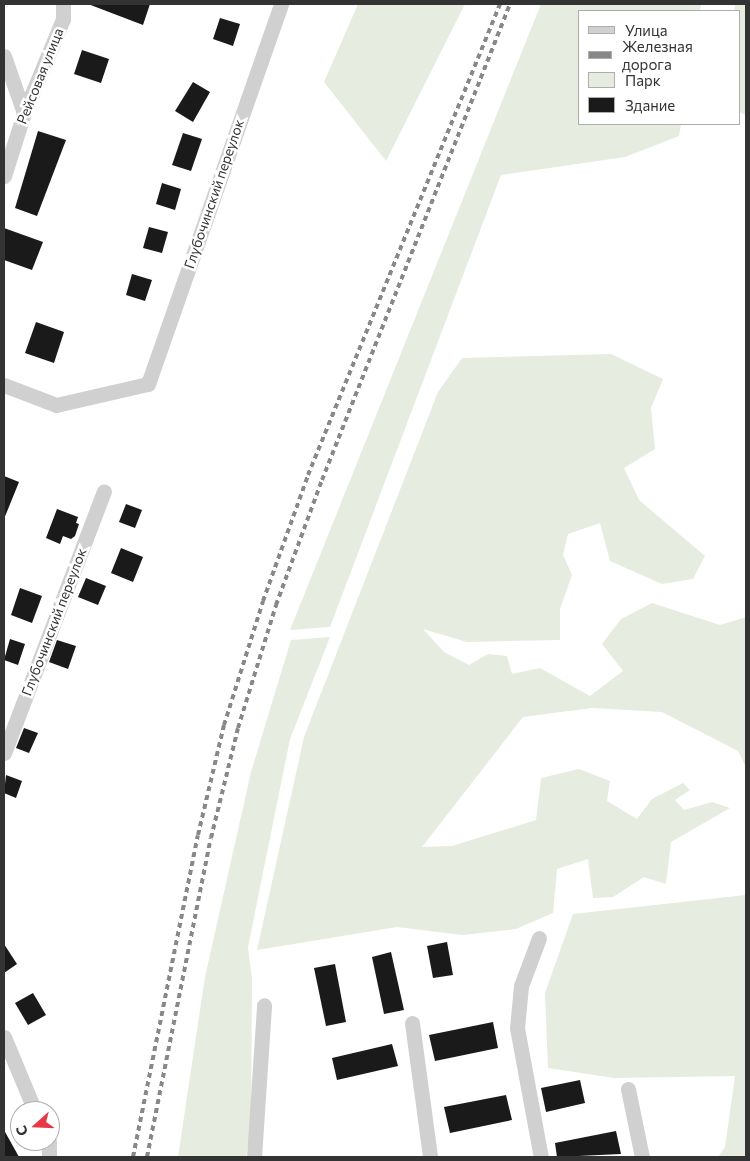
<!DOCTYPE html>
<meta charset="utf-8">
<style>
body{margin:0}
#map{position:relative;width:750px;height:1161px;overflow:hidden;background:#fff;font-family:Commissioner,sans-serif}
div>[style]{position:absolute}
.green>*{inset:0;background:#e6ecdf}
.building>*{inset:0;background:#1a1a1a}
.minor>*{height:15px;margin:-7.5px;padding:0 7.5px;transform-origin:7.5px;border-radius:7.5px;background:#d0d0d0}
.rail>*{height:4px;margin-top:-2px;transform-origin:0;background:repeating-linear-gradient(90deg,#888 0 5px,transparent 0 9px)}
span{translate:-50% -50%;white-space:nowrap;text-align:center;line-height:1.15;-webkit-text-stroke:5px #fff;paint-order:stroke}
.street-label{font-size:14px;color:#333}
.frame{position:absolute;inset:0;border:5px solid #333;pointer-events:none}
.legend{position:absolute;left:578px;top:10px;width:162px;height:115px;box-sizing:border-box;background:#fff;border:1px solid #adadad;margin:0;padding:6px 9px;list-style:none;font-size:15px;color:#333}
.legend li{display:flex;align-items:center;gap:10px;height:25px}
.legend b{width:25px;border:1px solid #adadad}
.north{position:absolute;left:10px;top:1101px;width:50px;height:50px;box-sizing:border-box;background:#fff;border:1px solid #adadad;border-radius:50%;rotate:250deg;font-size:14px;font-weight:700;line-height:20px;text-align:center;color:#333}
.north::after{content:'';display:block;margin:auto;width:18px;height:22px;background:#e63946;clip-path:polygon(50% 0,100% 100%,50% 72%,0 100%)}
</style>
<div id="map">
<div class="green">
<div style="clip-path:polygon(358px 4px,465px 4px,386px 161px,324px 82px)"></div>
<div style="clip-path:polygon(541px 4px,701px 4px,700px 11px,579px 11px,579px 124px,681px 124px,679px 136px,625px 157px,501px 175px,330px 627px,290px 630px)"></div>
<div style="clip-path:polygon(735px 4px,746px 4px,746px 115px,739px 112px,739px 11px,734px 11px)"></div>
<div style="clip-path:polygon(611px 354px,663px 379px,651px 408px,655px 449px,624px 468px,639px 500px,705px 556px,693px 579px,662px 584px,610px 561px,600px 523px,568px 534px,563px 555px,572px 575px,560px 609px,560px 640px,467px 642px,423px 629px,444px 652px,469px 665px,488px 654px,507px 656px,512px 674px,540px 668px,590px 696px,623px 671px,602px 644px,621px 619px,652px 603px,720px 625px,746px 617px,746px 767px,738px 751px,662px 712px,592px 708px,523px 717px,422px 847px,452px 846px,536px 820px,541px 778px,579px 769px,610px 781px,607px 801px,637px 819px,652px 799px,683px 783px,690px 790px,675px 800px,684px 810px,712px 802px,730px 808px,671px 842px,666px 884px,644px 877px,613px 897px,593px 898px,588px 859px,557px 869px,553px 913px,516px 929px,462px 935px,397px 927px,257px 950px,304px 737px,438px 392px,462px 358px)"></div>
<div style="clip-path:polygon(330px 637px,290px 739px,248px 947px,252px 979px,251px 1125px,246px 1157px,178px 1157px,205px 977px,251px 772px,291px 640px)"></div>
<div style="clip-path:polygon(746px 895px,746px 1157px,718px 1157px,725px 1147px,735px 1076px,614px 1078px,548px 1068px,545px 993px,573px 914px)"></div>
</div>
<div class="building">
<div style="clip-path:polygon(88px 4px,150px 4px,143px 25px)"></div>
<div style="clip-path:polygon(220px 18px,240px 24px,233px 46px,213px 39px)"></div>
<div style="clip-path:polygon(82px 50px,109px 59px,101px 83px,74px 74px)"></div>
<div style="clip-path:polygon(193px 82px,210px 92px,193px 122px,175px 111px)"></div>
<div style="clip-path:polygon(38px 131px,66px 140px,37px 216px,15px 208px)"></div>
<div style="clip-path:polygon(183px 133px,202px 139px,191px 171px,172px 165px)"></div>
<div style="clip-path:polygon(162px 183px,181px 189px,175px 210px,156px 204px)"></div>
<div style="clip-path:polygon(149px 227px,168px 232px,162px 253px,143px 248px)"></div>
<div style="clip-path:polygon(4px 228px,43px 242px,32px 270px,4px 260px)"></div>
<div style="clip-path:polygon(132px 274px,152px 280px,145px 301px,126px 295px)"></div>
<div style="clip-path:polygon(36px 322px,64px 332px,54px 363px,25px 353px)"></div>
<div style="clip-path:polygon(4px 476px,19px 482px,4px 519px)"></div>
<div style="clip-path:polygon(126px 504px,142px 510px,135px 528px,119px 522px)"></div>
<div style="clip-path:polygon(57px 509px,78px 517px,76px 523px,79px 524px,75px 536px,71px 539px,63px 536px,60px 544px,46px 538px)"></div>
<div style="clip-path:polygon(121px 548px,143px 557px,133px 582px,111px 573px)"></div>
<div style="clip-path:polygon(86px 578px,106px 586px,98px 605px,78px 597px)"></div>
<div style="clip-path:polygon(20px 588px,42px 596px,32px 623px,11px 615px)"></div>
<div style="clip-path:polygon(10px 639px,25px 644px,18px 665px,4px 660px)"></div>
<div style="clip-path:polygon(57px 640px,76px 646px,68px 669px,49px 662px)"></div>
<div style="clip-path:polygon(24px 728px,38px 733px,29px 753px,16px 748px)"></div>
<div style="clip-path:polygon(6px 775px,22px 781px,16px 798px,4px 793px)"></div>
<div style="clip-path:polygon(447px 942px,453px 975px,433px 978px,427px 946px)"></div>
<div style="clip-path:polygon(4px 944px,17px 964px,4px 973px)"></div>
<div style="clip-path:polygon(391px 952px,404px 1010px,384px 1014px,372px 957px)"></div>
<div style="clip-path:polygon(335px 964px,346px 1022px,326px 1026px,314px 968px)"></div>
<div style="clip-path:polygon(33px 993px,46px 1015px,28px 1025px,15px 1003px)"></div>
<div style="clip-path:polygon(493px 1022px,498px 1048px,435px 1061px,429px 1035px)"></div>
<div style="clip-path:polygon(392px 1044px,398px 1066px,337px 1080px,332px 1058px)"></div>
<div style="clip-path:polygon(580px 1080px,585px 1103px,546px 1112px,541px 1088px)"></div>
<div style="clip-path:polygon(506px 1095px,512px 1120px,450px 1133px,444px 1107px)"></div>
<div style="clip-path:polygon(4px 1130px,19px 1157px,4px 1157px)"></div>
<div style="clip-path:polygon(616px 1131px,621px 1154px,557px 1157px,555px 1143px)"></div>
</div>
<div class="minor">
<div style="left:4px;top:56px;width:60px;rotate:70.7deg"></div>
<div style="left:4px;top:176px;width:66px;rotate:-72.4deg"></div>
<div style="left:24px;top:113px;width:102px;rotate:-67.5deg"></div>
<div style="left:63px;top:19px;width:15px;rotate:-90deg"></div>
<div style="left:4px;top:385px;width:56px;rotate:21deg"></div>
<div style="left:56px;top:405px;width:94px;rotate:-12.9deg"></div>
<div style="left:148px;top:384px;width:403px;rotate:-70.7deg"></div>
<div style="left:4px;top:753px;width:280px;rotate:-69.1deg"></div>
<div style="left:539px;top:938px;width:51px;rotate:110.6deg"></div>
<div style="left:521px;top:986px;width:42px;rotate:95.4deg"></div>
<div style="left:517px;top:1028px;width:131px;rotate:79.5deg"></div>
<div style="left:412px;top:1023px;width:135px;rotate:82.3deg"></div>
<div style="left:4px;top:1037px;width:80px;rotate:67.3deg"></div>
<div style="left:628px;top:1089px;width:69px;rotate:78.4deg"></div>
<div style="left:49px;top:1157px;width:16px;rotate:-90deg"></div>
<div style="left:254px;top:1157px;width:152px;rotate:-86.2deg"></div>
</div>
<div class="rail">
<div style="left:133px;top:1157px;width:328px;rotate:-78.6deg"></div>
<div style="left:198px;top:835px;width:113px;rotate:-76.7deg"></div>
<div style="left:224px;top:725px;width:130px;rotate:-72.5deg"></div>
<div style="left:263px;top:601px;width:134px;rotate:-70.3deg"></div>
<div style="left:308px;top:475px;width:509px;rotate:-67.82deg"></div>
<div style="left:147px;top:1157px;width:325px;rotate:-78.7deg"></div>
<div style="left:211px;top:838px;width:113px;rotate:-76.2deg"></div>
<div style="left:238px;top:728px;width:129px;rotate:-72.8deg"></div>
<div style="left:276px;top:605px;width:133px;rotate:-69.8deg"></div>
<div style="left:322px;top:480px;width:512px;rotate:-68.45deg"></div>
</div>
<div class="street-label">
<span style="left:40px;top:76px;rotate:-68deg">Рейсовая улица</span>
<span style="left:214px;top:194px;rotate:-71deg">Глубочинский переулок</span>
<span style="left:54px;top:622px;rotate:-69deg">Глубочинский переулок</span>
</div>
<div class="frame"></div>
<ul class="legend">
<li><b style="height:6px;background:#d0d0d0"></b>Улица</li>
<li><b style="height:6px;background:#888"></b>Железная дорога</li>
<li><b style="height:14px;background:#e6ecdf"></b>Парк</li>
<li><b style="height:14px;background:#1a1a1a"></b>Здание</li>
</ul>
<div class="north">С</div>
</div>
